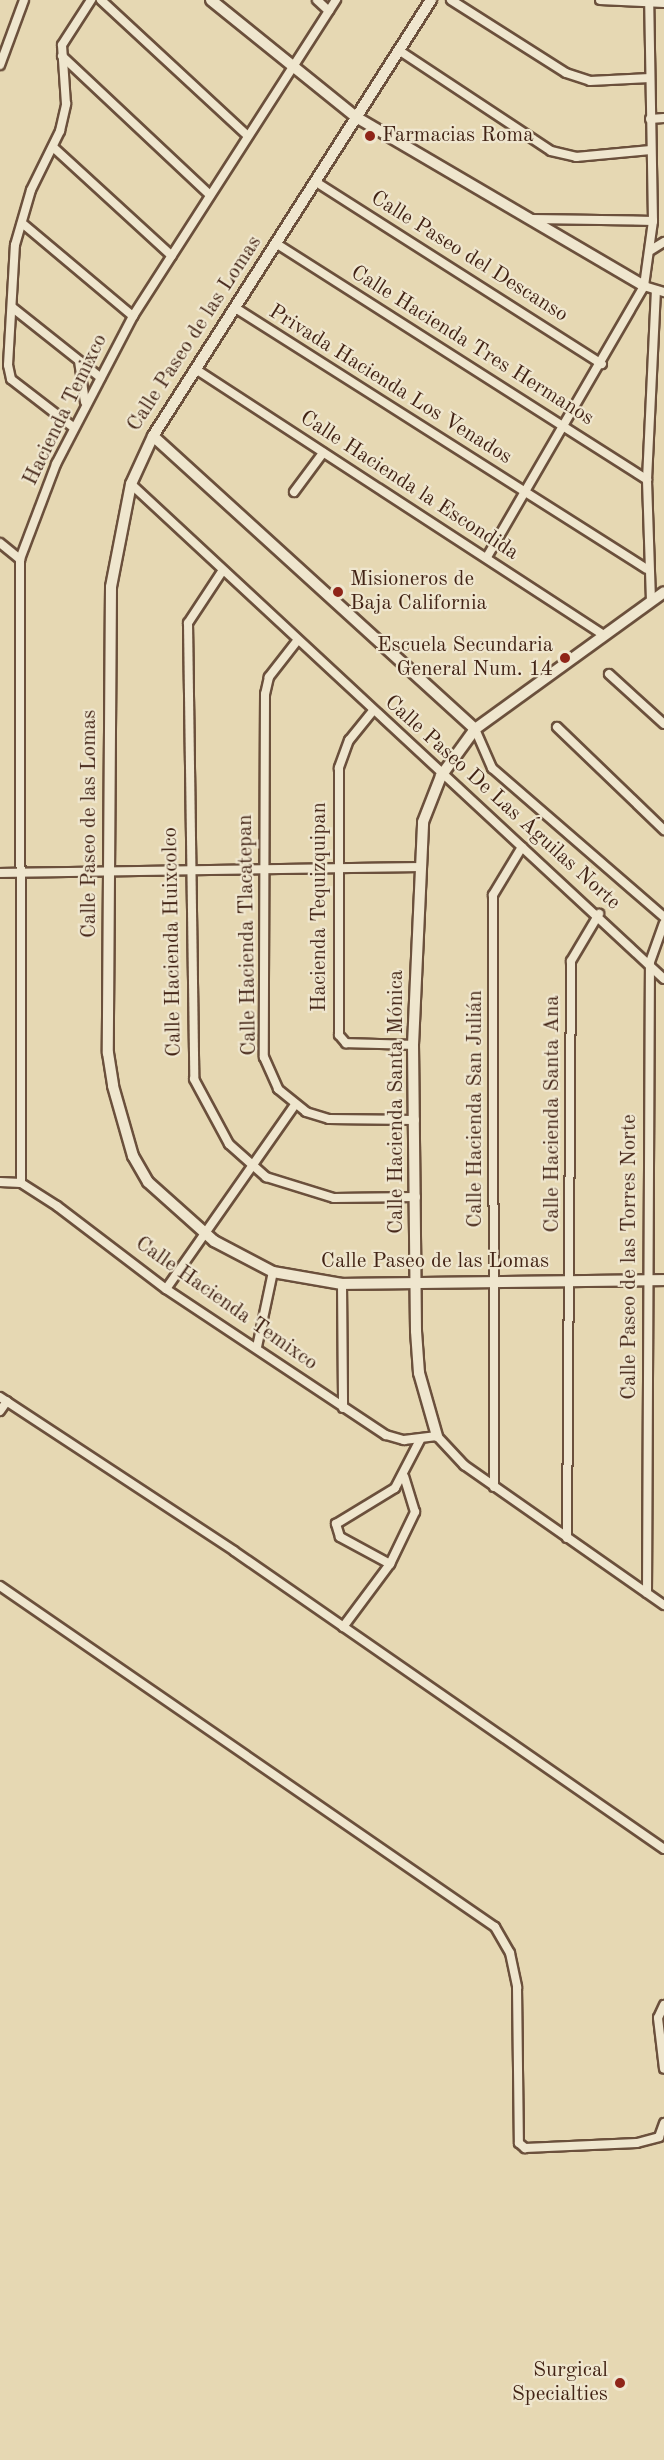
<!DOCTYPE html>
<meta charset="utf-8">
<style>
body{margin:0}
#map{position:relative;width:664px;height:2460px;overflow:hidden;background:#e6d8b3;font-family:"Old Standard TT",serif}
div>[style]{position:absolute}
.roads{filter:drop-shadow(2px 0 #6b503c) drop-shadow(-2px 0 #6b503c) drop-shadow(0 2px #6b503c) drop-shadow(0 -2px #6b503c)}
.street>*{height:8px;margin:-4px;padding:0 4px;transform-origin:4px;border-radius:4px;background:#efe6ce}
.secondary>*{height:10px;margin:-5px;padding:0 5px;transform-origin:5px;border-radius:5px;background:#efe6ce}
.dots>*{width:16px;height:16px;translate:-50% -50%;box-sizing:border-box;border:3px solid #efe6ce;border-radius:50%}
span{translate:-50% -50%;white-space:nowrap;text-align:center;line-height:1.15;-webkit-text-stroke:4.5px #efe6ce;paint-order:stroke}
.poi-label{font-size:21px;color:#422315}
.left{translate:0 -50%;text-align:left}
.right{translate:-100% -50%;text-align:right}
.street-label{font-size:21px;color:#422315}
</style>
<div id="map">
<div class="roads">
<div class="street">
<div style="left:101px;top:0;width:200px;rotate:42.8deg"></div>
<div style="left:317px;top:0;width:16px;rotate:43deg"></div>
<div style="left:451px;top:0;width:136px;rotate:32.4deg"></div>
<div style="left:566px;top:73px;width:25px;rotate:18deg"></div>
<div style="left:590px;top:81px;width:60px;rotate:-2.9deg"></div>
<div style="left:600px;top:0;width:64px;rotate:2.7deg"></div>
<div style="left:400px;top:51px;width:181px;rotate:33.5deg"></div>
<div style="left:551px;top:151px;width:26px;rotate:13deg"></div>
<div style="left:576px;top:157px;width:75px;rotate:-5.3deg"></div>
<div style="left:62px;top:56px;width:203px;rotate:43.2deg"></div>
<div style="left:0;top:65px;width:69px;rotate:-69.7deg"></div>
<div style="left:650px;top:119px;width:14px;rotate:-4deg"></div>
<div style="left:53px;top:147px;width:161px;rotate:42.5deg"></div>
<div style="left:316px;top:182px;width:339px;rotate:32.5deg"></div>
<div style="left:532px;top:219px;width:121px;rotate:0.9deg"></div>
<div style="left:22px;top:223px;width:145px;rotate:40deg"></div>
<div style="left:277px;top:244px;width:439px;rotate:32.5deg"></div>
<div style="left:651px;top:250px;width:15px;rotate:-32deg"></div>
<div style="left:644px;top:286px;width:21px;rotate:17deg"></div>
<div style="left:13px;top:308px;width:112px;rotate:38.5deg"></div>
<div style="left:237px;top:309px;width:485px;rotate:32.4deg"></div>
<div style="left:79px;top:361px;width:41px;rotate:81.7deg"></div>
<div style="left:197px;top:370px;width:482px;rotate:33.1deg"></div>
<div style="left:73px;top:427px;width:78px;rotate:-142.3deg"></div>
<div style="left:11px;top:379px;width:14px;rotate:-102deg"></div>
<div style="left:8px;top:365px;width:120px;rotate:-86.7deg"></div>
<div style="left:15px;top:245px;width:57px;rotate:-73.8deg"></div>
<div style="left:31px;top:190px;width:66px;rotate:-63.8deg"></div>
<div style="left:60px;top:131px;width:28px;rotate:-77deg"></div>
<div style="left:66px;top:104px;width:59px;rotate:-93.9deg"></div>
<div style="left:62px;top:45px;width:54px;rotate:-57.2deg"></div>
<div style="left:131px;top:484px;width:727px;rotate:42.88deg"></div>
<div style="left:294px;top:492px;width:49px;rotate:-53.4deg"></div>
<div style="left:0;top:543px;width:26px;rotate:39deg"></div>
<div style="left:487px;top:557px;width:313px;rotate:-59.9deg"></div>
<div style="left:644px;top:286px;width:66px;rotate:-82.1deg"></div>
<div style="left:653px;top:221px;width:221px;rotate:-91deg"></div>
<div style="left:221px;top:573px;width:60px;rotate:123.4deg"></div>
<div style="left:188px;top:623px;width:456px;rotate:89.2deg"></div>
<div style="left:194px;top:1079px;width:74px;rotate:61.7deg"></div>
<div style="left:229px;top:1144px;width:50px;rotate:41.7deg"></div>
<div style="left:266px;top:1177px;width:71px;rotate:17.2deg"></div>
<div style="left:334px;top:1198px;width:82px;rotate:-0.7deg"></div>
<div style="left:651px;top:601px;width:121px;rotate:-91.9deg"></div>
<div style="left:647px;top:480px;width:190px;rotate:-87.3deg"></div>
<div style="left:297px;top:641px;width:46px;rotate:127.9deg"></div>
<div style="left:269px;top:677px;width:17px;rotate:103deg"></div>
<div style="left:265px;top:694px;width:363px;rotate:90.2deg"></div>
<div style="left:264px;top:1057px;width:35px;rotate:66deg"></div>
<div style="left:278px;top:1089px;width:36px;rotate:39deg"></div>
<div style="left:306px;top:1112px;width:24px;rotate:17deg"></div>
<div style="left:329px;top:1119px;width:86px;rotate:0.7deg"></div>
<div style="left:609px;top:674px;width:74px;rotate:42.3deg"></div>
<div style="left:372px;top:712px;width:36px;rotate:129deg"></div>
<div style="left:349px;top:740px;width:30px;rotate:110deg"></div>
<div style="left:339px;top:768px;width:267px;rotate:90deg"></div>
<div style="left:339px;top:1035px;width:11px;rotate:49deg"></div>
<div style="left:346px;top:1043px;width:67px;rotate:1.7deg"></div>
<div style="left:557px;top:727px;width:149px;rotate:43.9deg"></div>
<div style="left:475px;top:729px;width:43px;rotate:66.4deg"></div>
<div style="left:492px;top:768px;width:228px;rotate:40.9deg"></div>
<div style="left:0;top:873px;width:418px;rotate:-0.8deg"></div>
<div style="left:0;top:1182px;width:21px;rotate:3deg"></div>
<div style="left:21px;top:1183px;width:43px;rotate:32.6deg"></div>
<div style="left:57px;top:1206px;width:137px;rotate:37.3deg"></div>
<div style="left:166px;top:1289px;width:264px;rotate:33.6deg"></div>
<div style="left:386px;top:1435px;width:19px;rotate:16deg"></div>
<div style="left:404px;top:1440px;width:33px;rotate:-7deg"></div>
<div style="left:437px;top:1436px;width:40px;rotate:47deg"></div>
<div style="left:464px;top:1465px;width:244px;rotate:35deg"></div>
<div style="left:21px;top:1183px;width:624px;rotate:-90.09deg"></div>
<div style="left:20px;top:559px;width:102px;rotate:-69.2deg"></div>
<div style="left:56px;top:464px;width:167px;rotate:-62.5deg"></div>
<div style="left:133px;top:316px;width:376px;rotate:-57.3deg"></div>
<div style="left:342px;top:1284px;width:124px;rotate:89.5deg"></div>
<div style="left:166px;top:1289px;width:223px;rotate:-55deg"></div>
<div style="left:257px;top:1347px;width:77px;rotate:-78deg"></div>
<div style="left:0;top:1397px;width:280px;rotate:33.3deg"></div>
<div style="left:234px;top:1551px;width:523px;rotate:34.72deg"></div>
<div style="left:0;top:1411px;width:12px;rotate:-55deg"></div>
<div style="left:494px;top:1487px;width:592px;rotate:-90.1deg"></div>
<div style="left:493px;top:895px;width:56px;rotate:-58.9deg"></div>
<div style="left:567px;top:1538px;width:577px;rotate:-89.6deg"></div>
<div style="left:571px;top:961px;width:55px;rotate:-59.2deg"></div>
<div style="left:390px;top:1564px;width:58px;rotate:-64.3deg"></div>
<div style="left:415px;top:1512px;width:37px;rotate:-107deg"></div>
<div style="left:0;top:1586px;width:601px;rotate:34.56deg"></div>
<div style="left:495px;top:1927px;width:30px;rotate:60deg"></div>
<div style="left:510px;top:1953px;width:35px;rotate:78deg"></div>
<div style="left:517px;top:1987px;width:156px;rotate:89.3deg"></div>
<div style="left:519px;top:2143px;width:8px;rotate:40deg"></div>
<div style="left:525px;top:2148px;width:112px;rotate:-2.6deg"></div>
<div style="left:637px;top:2143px;width:23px;rotate:-15deg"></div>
<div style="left:659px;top:2137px;width:15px;rotate:-70deg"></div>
<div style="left:647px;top:1593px;width:631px;rotate:-89.73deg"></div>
<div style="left:650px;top:962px;width:41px;rotate:-70.3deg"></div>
<div style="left:343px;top:1627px;width:79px;rotate:-53.3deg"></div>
<div style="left:390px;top:1564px;width:57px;rotate:-151.6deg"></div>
<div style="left:340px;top:1537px;width:14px;rotate:-107deg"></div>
<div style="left:336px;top:1524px;width:69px;rotate:-31.4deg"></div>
<div style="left:395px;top:1488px;width:54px;rotate:-62.5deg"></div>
<div style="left:664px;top:2005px;width:14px;rotate:115deg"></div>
<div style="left:658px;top:2018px;width:51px;rotate:83.3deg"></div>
</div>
<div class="secondary">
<div style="left:211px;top:0;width:186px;rotate:38.9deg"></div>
<div style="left:356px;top:117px;width:334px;rotate:30.4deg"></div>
<div style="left:431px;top:0;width:517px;rotate:122.52deg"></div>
<div style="left:153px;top:436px;width:53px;rotate:114.6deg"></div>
<div style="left:131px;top:484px;width:105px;rotate:101deg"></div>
<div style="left:111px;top:587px;width:466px;rotate:90.4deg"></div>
<div style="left:108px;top:1053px;width:33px;rotate:81deg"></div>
<div style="left:113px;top:1086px;width:73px;rotate:74.1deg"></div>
<div style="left:133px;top:1156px;width:30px;rotate:60deg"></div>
<div style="left:148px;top:1182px;width:89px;rotate:41.8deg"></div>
<div style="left:214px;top:1241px;width:67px;rotate:27.7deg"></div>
<div style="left:273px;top:1272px;width:70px;rotate:9.9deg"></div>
<div style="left:342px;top:1284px;width:322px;rotate:-0.7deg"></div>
<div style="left:153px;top:436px;width:435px;rotate:42.3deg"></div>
<div style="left:437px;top:1436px;width:66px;rotate:-105.9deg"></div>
<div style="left:419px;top:1373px;width:42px;rotate:-94.1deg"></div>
<div style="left:416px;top:1331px;width:286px;rotate:-90.6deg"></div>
<div style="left:413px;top:1045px;width:223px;rotate:-87.4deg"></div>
<div style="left:423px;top:822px;width:49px;rotate:-68.6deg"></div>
<div style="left:441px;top:776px;width:58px;rotate:-54.1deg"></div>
<div style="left:475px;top:729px;width:233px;rotate:-35.9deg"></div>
</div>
</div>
<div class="dots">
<div style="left:370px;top:136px;background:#8f2418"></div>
<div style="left:338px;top:592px;background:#8f2418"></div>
<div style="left:565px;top:658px;background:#8f2418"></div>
<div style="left:620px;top:2383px;background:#8f2418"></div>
</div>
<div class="poi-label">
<span class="left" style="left:382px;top:136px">Farmacias Roma</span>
<span class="left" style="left:350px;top:592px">Misioneros de<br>Baja California</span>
<span class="right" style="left:553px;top:658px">Escuela Secundaria<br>General Num. 14</span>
<span class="right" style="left:608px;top:2383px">Surgical<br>Specialties</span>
</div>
<div class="street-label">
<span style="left:469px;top:257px;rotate:32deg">Calle Paseo del Descanso</span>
<span style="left:195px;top:334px;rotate:-57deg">Calle Paseo de las Lomas</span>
<span style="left:472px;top:346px;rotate:32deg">Calle Hacienda Tres Hermanos</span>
<span style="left:390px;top:385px;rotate:32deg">Privada Hacienda Los Venados</span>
<span style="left:66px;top:410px;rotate:-64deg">Hacienda Temixco</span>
<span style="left:409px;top:486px;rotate:33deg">Calle Hacienda la Escondida</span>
<span style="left:502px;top:803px;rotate:42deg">Calle Paseo De Las Águilas Norte</span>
<span style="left:90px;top:824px;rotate:-90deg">Calle Paseo de las Lomas</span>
<span style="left:320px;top:907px;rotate:-90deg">Hacienda Tequizquipan</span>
<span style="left:248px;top:935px;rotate:-91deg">Calle Hacienda Tlacatepan</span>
<span style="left:173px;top:942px;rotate:-91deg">Calle Hacienda Huixcolco</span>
<span style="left:397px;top:1102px;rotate:-90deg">Calle Hacienda Santa Mónica</span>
<span style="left:476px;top:1109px;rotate:-90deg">Calle Hacienda San Julián</span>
<span style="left:553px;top:1114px;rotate:-90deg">Calle Hacienda Santa Ana</span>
<span style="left:630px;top:1257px;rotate:-90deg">Calle Paseo de las Torres Norte</span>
<span style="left:435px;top:1262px">Calle Paseo de las Lomas</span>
<span style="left:226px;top:1304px;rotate:35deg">Calle Hacienda Temixco</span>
</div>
</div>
